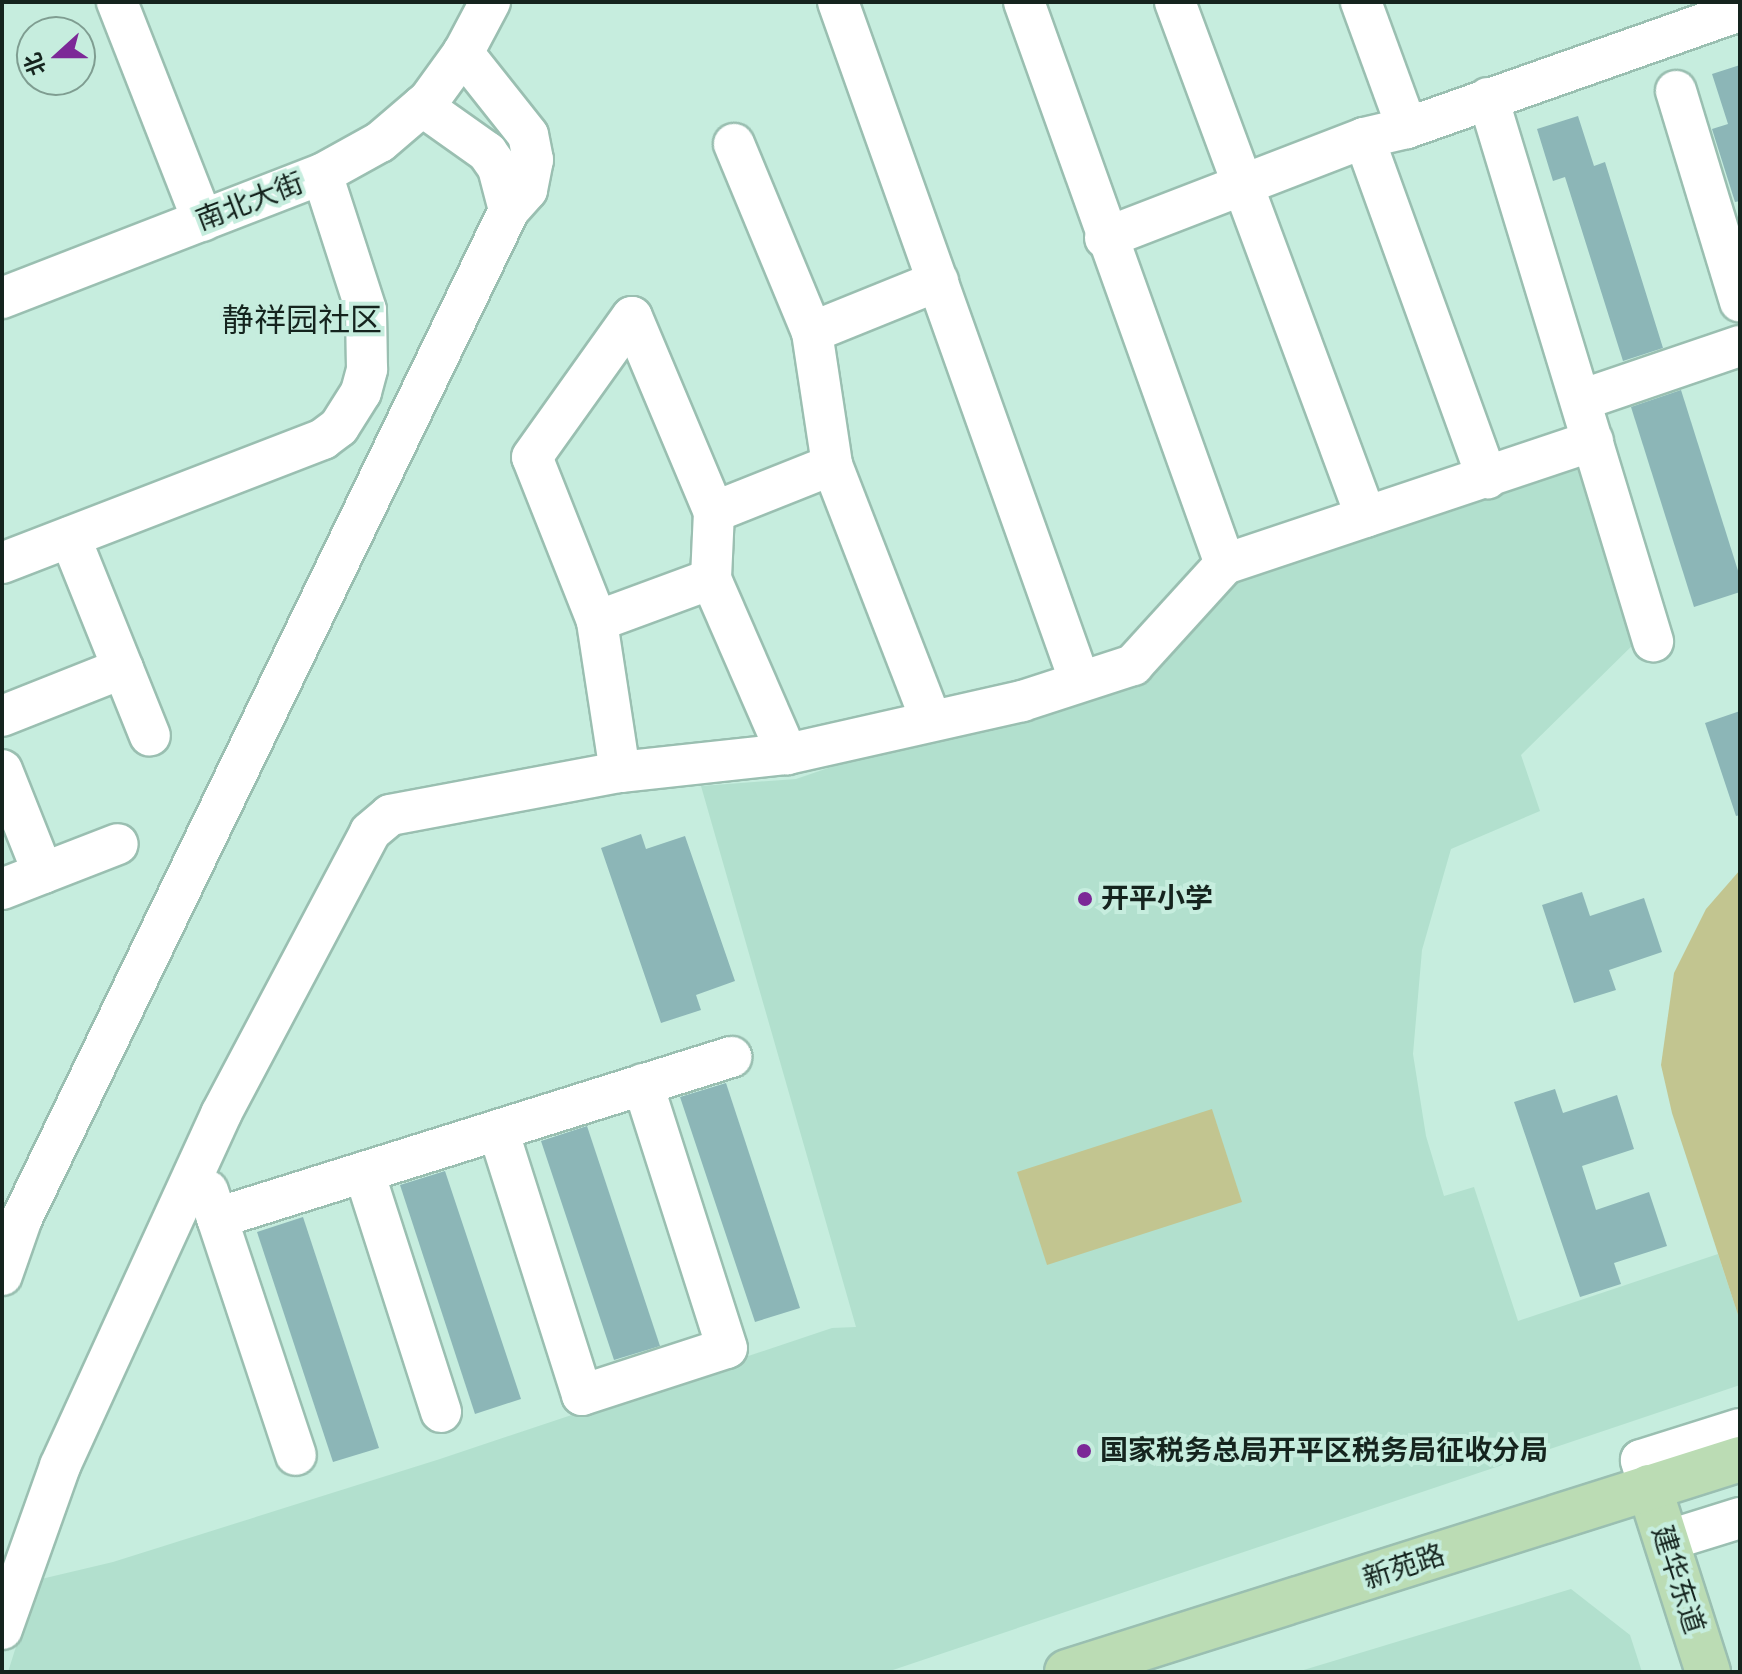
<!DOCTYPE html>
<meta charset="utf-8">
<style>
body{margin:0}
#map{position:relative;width:1742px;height:1674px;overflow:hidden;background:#c6edde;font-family:Helvetica,"Noto Sans SC",sans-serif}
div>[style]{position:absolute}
.built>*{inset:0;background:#b2e0ce}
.green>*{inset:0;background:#c2c590}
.building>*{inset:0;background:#8cb6b7}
.roads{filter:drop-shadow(2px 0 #9abfb1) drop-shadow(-2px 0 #9abfb1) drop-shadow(0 2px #9abfb1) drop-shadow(0 -2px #9abfb1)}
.minor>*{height:40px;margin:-20px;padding:0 20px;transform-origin:20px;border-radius:20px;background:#fff}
.major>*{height:44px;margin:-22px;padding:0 22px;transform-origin:22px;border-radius:22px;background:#bbdcb4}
.dots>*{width:22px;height:22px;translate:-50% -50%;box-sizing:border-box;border:4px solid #c6edde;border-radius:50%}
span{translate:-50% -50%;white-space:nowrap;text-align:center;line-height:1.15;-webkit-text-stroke:8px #c6edde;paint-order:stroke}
.street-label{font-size:28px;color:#15241e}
.poi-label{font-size:28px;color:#15241e;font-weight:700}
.left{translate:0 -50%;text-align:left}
.quarter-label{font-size:32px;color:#15241e}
.frame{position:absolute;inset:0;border:4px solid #15241e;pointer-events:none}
.north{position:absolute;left:16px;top:16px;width:80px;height:80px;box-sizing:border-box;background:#c6edde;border:2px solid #7f9d91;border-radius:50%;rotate:249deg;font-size:22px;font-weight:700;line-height:32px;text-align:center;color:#15241e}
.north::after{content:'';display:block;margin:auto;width:28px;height:36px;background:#7c2897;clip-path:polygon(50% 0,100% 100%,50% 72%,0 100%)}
</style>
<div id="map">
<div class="built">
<div style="clip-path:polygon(1584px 457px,1641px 637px,1521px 755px,1540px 811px,1451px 849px,1422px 950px,1413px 1054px,1426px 1136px,1444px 1196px,1474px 1187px,1518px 1321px,1718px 1254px,1740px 1321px,1740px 1385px,887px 1672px,8px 1672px,37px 1580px,113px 1562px,440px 1459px,832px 1328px,856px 1327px,701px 786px,796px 779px,1156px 656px,1238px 574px)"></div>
<div style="clip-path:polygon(1571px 1589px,1630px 1635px,1642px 1672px,1297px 1672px)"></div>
</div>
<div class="green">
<div style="clip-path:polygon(1740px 870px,1740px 1321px,1672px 1113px,1661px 1065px,1674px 973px,1706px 909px)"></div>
<div style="clip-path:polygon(1212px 1109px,1242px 1202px,1047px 1265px,1017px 1172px)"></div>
</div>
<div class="building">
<div style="clip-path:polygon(1740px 65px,1740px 201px,1735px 202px,1712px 129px,1728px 124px,1712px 74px)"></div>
<div style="clip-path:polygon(1578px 116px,1594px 166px,1605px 162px,1663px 348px,1623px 361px,1565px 177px,1553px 181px,1537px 129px)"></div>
<div style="clip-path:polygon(1681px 390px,1740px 577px,1740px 592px,1694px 607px,1631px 407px)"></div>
<div style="clip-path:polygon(1740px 711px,1740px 815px,1736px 816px,1705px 723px)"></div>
<div style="clip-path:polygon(641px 834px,646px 849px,685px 836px,735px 981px,696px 995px,701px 1010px,661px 1023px,601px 848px)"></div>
<div style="clip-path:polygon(1582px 892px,1590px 916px,1644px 898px,1662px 952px,1609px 970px,1616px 990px,1574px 1003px,1542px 905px)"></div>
<div style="clip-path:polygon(726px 1083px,800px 1308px,755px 1322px,680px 1097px)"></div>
<div style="clip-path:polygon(1555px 1089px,1563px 1113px,1617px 1095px,1634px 1149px,1582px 1166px,1596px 1210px,1649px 1192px,1667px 1246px,1614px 1263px,1621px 1284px,1580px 1297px,1514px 1102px)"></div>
<div style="clip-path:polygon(587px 1126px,660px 1346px,614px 1360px,541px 1141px)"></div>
<div style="clip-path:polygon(445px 1171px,521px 1399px,475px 1414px,400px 1185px)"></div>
<div style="clip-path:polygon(303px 1217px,379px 1448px,333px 1462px,257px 1232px)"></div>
</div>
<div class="roads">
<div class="minor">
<div style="left:117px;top:2px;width:235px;rotate:68.6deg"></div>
<div style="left:838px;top:2px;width:719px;rotate:70.41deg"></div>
<div style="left:1024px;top:2px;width:597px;rotate:70.32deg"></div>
<div style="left:1175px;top:2px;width:549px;rotate:69.65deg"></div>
<div style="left:1361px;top:2px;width:134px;rotate:69.9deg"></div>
<div style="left:1676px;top:91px;width:220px;rotate:73.1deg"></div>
<div style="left:1488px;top:98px;width:568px;rotate:73.1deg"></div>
<div style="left:422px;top:106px;width:80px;rotate:35.3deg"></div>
<div style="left:487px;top:152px;width:19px;rotate:55deg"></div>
<div style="left:498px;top:168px;width:43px;rotate:75.3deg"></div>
<div style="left:1364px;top:138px;width:362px;rotate:70.1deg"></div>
<div style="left:734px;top:144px;width:204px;rotate:67.5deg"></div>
<div style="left:812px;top:332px;width:134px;rotate:81.4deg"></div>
<div style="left:832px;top:465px;width:271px;rotate:68.8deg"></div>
<div style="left:1105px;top:238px;width:278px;rotate:-21.1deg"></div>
<div style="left:1364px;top:138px;width:44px;rotate:-13.1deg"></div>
<div style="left:1407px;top:128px;width:353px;rotate:-19.4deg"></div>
<div style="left:2px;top:298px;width:343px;rotate:-21.2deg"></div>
<div style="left:322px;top:174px;width:66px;rotate:-28.9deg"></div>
<div style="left:380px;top:142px;width:65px;rotate:-40.6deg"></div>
<div style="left:429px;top:100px;width:58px;rotate:-54.1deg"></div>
<div style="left:463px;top:53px;width:58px;rotate:-62.1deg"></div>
<div style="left:812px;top:332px;width:136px;rotate:-22deg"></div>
<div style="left:1581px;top:400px;width:168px;rotate:-18.8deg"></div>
<div style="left:714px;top:512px;width:127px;rotate:-21.7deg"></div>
<div style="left:70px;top:537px;width:214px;rotate:68.1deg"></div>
<div style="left:2px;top:563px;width:344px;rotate:-21.1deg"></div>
<div style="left:323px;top:439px;width:20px;rotate:-37deg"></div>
<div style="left:339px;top:427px;width:41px;rotate:-57.8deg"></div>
<div style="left:361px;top:392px;width:24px;rotate:-75deg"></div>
<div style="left:367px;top:369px;width:59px;rotate:-91deg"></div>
<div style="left:366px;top:310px;width:143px;rotate:-107.9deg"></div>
<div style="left:597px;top:621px;width:121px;rotate:-20.2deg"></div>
<div style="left:2px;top:716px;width:130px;rotate:-21.6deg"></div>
<div style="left:2px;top:770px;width:111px;rotate:68.3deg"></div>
<div style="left:620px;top:772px;width:153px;rotate:-98.7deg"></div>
<div style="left:597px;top:621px;width:176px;rotate:-111.6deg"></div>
<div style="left:532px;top:457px;width:172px;rotate:-54.5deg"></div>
<div style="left:632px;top:317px;width:212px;rotate:67.2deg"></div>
<div style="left:714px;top:512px;width:67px;rotate:92.6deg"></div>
<div style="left:711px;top:579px;width:191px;rotate:66.5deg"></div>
<div style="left:2px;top:889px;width:124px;rotate:-21.2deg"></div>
<div style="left:498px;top:1130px;width:278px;rotate:72.4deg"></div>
<div style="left:582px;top:1395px;width:152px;rotate:-18deg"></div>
<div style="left:727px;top:1348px;width:277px;rotate:-107.7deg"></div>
<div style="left:364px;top:1172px;width:252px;rotate:72.2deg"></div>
<div style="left:208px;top:1191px;width:278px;rotate:71.6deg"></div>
<div style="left:217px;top:1218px;width:539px;rotate:-17.39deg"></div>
<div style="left:2px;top:1275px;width:60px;rotate:-70.7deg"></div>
<div style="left:22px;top:1218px;width:1119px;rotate:-64.21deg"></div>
<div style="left:509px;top:210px;width:27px;rotate:-48deg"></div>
<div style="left:527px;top:190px;width:31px;rotate:-79deg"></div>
<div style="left:533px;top:160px;width:25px;rotate:-101deg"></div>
<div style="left:528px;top:135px;width:105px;rotate:-128.4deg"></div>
<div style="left:1649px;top:1487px;width:28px;rotate:-107deg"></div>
<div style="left:1641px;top:1460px;width:104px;rotate:-17.4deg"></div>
<div style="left:1666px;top:1541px;width:77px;rotate:-17.3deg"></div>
<div style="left:2px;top:1629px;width:173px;rotate:-70.4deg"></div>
<div style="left:60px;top:1466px;width:387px;rotate:-65.4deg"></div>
<div style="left:221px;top:1114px;width:319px;rotate:-62.1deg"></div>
<div style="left:370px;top:832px;width:26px;rotate:-40deg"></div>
<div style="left:390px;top:815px;width:234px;rotate:-10.6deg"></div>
<div style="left:620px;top:772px;width:168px;rotate:-6.2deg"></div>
<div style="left:787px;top:754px;width:241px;rotate:-12.7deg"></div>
<div style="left:1022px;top:701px;width:117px;rotate:-18deg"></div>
<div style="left:1133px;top:665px;width:137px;rotate:-47.7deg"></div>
<div style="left:1225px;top:564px;width:388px;rotate:-18.5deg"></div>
</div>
<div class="major">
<div style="left:1649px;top:1487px;width:194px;rotate:72.3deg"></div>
<div style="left:1067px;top:1672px;width:706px;rotate:-17.56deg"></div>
</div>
</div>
<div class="dots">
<div style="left:1085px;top:899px;background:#7c2897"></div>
<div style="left:1084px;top:1451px;background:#7c2897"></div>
</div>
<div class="street-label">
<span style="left:250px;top:202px;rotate:-21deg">南北大街</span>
<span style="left:1404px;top:1567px;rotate:-18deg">新苑路</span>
<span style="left:1678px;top:1580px;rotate:72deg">建华东道</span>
</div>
<div class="poi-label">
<span class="left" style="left:1101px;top:899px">开平小学</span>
<span class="left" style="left:1100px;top:1451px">国家税务总局开平区税务局征收分局</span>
</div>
<div class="quarter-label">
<span style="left:302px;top:320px">静祥园社区</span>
</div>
<div class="frame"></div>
<div class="north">北</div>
</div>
